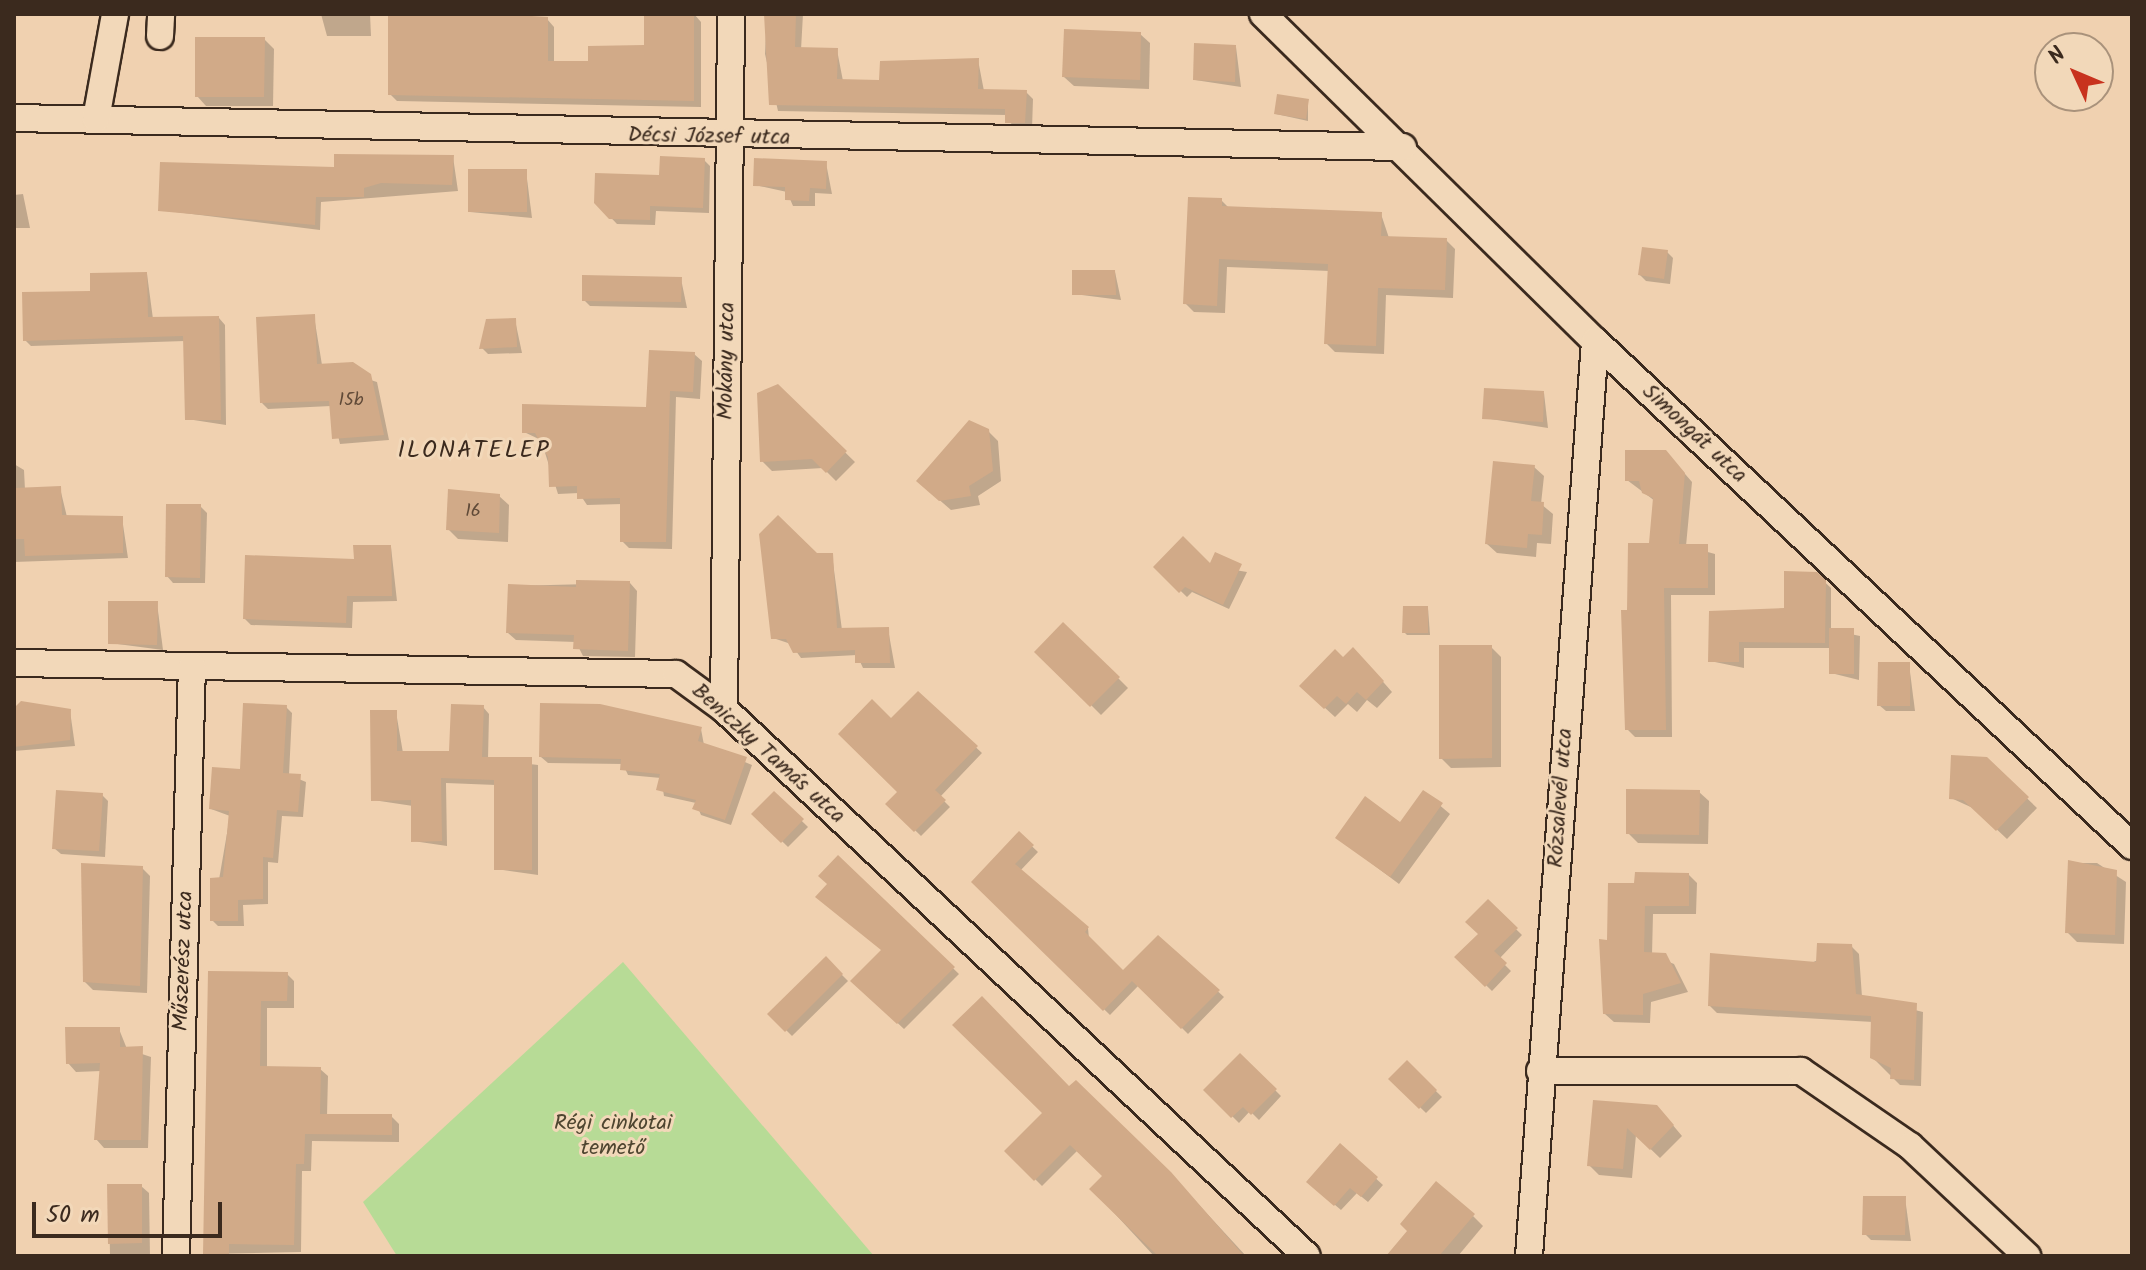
<!DOCTYPE html>
<meta charset="utf-8">
<style>
body{margin:0}
#map{position:relative;width:2146px;height:1270px;overflow:hidden;background:#f0d1b0;font-family:Kalam,sans-serif}
div>[style]{position:absolute}
.green>*{inset:0;background:#b7db96}
.shadow>*{inset:0;background:#0003}
.building>*{inset:0;background:#d1aa88}
.roads{filter:drop-shadow(2px 0 #3b2a1e) drop-shadow(-2px 0 #3b2a1e) drop-shadow(0 2px #3b2a1e) drop-shadow(0 -2px #3b2a1e)}
.minor>*{height:26px;margin:-13px;padding:0 13px;transform-origin:13px;border-radius:13px;background:#f2d8b9}
span{translate:-50% -50%;white-space:nowrap;text-align:center;line-height:1.15;-webkit-text-stroke:6px #f2d8b9;paint-order:stroke}
.number-label{font-size:18px;color:#604a38}
.number-label span{-webkit-text-stroke-width:0}
.street-label{font-size:22px;color:#3b2a1e}
.park-label{font-size:22px;color:#4e4530}
.neighbourhood-label{font-size:24px;color:#3b2a1e;letter-spacing:2px}
.frame{position:absolute;inset:0;border:16px solid #3b2a1e;pointer-events:none}
.north{position:absolute;left:2034px;top:32px;width:80px;height:80px;box-sizing:border-box;background:#f2d8b9;border:2px solid #a9927b;border-radius:50%;rotate:314deg;font-size:22px;font-weight:700;line-height:32px;text-align:center;color:#3b2a1e}
.north::after{content:'';display:block;margin:auto;width:28px;height:36px;background:#c8321e;clip-path:polygon(50% 0,100% 100%,50% 72%,0 100%)}
.scale{position:absolute;left:32px;top:1202px;width:190px;height:36px;box-sizing:border-box;border:4px solid #3b2a1e;border-top:0;padding-left:10px;font-size:24px;line-height:28px;white-space:nowrap;color:#3b2a1e;-webkit-text-stroke:6px #f2d8b9;paint-order:stroke}
</style>
<div id="map">
<div class="green">
<div style="clip-path:polygon(623px 962px,874px 1256px,397px 1256px,363px 1202px)"></div>
</div>
<div class="shadow">
<div style="clip-path:polygon(321px 14px,370px 14px,371px 36px,327px 36px)"></div>
<div style="clip-path:polygon(646px 14px,694px 14px,701px 22px,701px 107px,397px 101px,390px 94px,547px 19px,554px 27px,554px 63px,590px 63px,646px 47px)"></div>
<div style="clip-path:polygon(767px 14px,803px 14px,801px 50px,837px 50px,843px 81px,881px 82px,978px 60px,984px 91px,1026px 92px,1033px 99px,1032px 129px,1014px 129px,1007px 115px,778px 111px,765px 54px)"></div>
<div style="clip-path:polygon(1140px 34px,1150px 43px,1149px 89px,1074px 86px,1064px 77px)"></div>
<div style="clip-path:polygon(264px 39px,274px 49px,273px 106px,206px 106px,197px 96px)"></div>
<div style="clip-path:polygon(1236px 47px,1241px 87px,1195px 80px)"></div>
<div style="clip-path:polygon(1308px 101px,1308px 121px,1276px 114px)"></div>
<div style="clip-path:polygon(453px 157px,458px 191px,321px 202px,320px 230px,160px 210px,336px 169px)"></div>
<div style="clip-path:polygon(704px 160px,710px 166px,709px 213px,656px 211px,655px 225px,617px 224px,596px 202px)"></div>
<div style="clip-path:polygon(826px 163px,832px 194px,815px 193px,815px 206px,793px 206px,787px 192px,755px 185px)"></div>
<div style="clip-path:polygon(526px 171px,532px 218px,470px 212px)"></div>
<div style="clip-path:polygon(23px 194px,30px 228px,14px 228px,14px 195px)"></div>
<div style="clip-path:polygon(1221px 200px,1229px 208px,1381px 214px,1389px 238px,1446px 240px,1455px 249px,1453px 298px,1386px 295px,1384px 354px,1335px 352px,1326px 343px,1330px 271px,1227px 267px,1225px 313px,1194px 312px,1185px 303px)"></div>
<div style="clip-path:polygon(1667px 252px,1673px 258px,1670px 284px,1646px 281px,1640px 275px)"></div>
<div style="clip-path:polygon(1115px 272px,1121px 300px,1074px 294px)"></div>
<div style="clip-path:polygon(147px 274px,153px 319px,219px 318px,225px 325px,226px 425px,187px 419px,185px 341px,31px 346px,25px 340px,92px 293px)"></div>
<div style="clip-path:polygon(681px 279px,687px 308px,590px 306px,584px 300px)"></div>
<div style="clip-path:polygon(314px 316px,322px 365px,377px 382px,389px 440px,340px 444px,331px 406px,268px 409px,262px 403px)"></div>
<div style="clip-path:polygon(515px 320px,522px 353px,488px 354px,482px 348px)"></div>
<div style="clip-path:polygon(694px 354px,702px 361px,700px 399px,676px 397px,672px 549px,629px 548px,622px 541px,622px 504px,587px 505px,579px 493px,558px 494px,541px 440px,524px 432px,648px 409px)"></div>
<div style="clip-path:polygon(777px 386px,855px 462px,836px 481px,823px 468px,772px 471px,762px 461px)"></div>
<div style="clip-path:polygon(1544px 393px,1548px 428px,1484px 418px)"></div>
<div style="clip-path:polygon(988px 431px,998px 441px,1001px 481px,978px 496px,980px 505px,951px 510px,928px 490px)"></div>
<div style="clip-path:polygon(1673px 460px,1692px 482px,1686px 546px,1715px 554px,1715px 595px,1671px 595px,1672px 737px,1635px 737px,1627px 729px,1629px 612px,1651px 545px,1655px 501px,1627px 480px)"></div>
<div style="clip-path:polygon(14px 464px,24px 470px,25px 490px,60px 488px,67px 517px,122px 518px,128px 558px,14px 562px)"></div>
<div style="clip-path:polygon(1534px 467px,1544px 476px,1541px 504px,1553px 514px,1551px 544px,1537px 543px,1536px 557px,1497px 553px,1487px 544px)"></div>
<div style="clip-path:polygon(499px 496px,509px 505px,508px 542px,458px 539px,448px 529px)"></div>
<div style="clip-path:polygon(200px 506px,207px 513px,205px 583px,173px 583px,167px 576px)"></div>
<div style="clip-path:polygon(391px 547px,397px 601px,353px 602px,352px 628px,251px 625px,245px 619px)"></div>
<div style="clip-path:polygon(832px 555px,842px 630px,888px 629px,895px 668px,863px 668px,857px 655px,801px 658px,791px 644px,773px 638px,816px 556px)"></div>
<div style="clip-path:polygon(1211px 566px,1247px 572px,1229px 609px,1192px 592px,1187px 597px,1156px 567px)"></div>
<div style="clip-path:polygon(1816px 574px,1831px 588px,1831px 630px,1860px 636px,1859px 680px,1831px 673px,1831px 648px,1744px 648px,1744px 668px,1710px 661px,1786px 610px)"></div>
<div style="clip-path:polygon(630px 583px,637px 591px,635px 657px,583px 656px,576px 642px,516px 640px,508px 633px,510px 586px)"></div>
<div style="clip-path:polygon(157px 603px,163px 650px,110px 643px)"></div>
<div style="clip-path:polygon(1428px 608px,1430px 635px,1407px 635px,1404px 632px)"></div>
<div style="clip-path:polygon(1064px 624px,1128px 688px,1101px 715px,1037px 651px)"></div>
<div style="clip-path:polygon(1491px 647px,1501px 657px,1501px 767px,1451px 768px,1441px 758px)"></div>
<div style="clip-path:polygon(1363px 659px,1392px 692px,1377px 708px,1367px 700px,1357px 712px,1348px 704px,1335px 717px,1312px 696px,1343px 660px)"></div>
<div style="clip-path:polygon(1909px 664px,1915px 711px,1886px 711px,1879px 705px)"></div>
<div style="clip-path:polygon(918px 694px,982px 753px,940px 797px,950px 807px,921px 836px,888px 804px,900px 792px,891px 721px)"></div>
<div style="clip-path:polygon(286px 707px,292px 713px,289px 775px,306px 782px,303px 817px,282px 816px,278px 863px,268px 862px,268px 904px,243px 905px,244px 926px,218px 926px,212px 920px,230px 816px,211px 809px)"></div>
<div style="clip-path:polygon(483px 707px,489px 714px,488px 759px,538px 765px,538px 875px,496px 869px,496px 785px,446px 783px,447px 846px,413px 841px,413px 806px,373px 800px,396px 712px,403px 753px,451px 753px)"></div>
<div style="clip-path:polygon(14px 710px,70px 711px,75px 746px,14px 751px)"></div>
<div style="clip-path:polygon(701px 729px,704px 745px,752px 765px,731px 825px,701px 815px,696px 803px,664px 796px,661px 778px,628px 775px,623px 764px,548px 763px,541px 757px)"></div>
<div style="clip-path:polygon(1986px 759px,2037px 808px,2007px 839px,1975px 809px,1951px 798px)"></div>
<div style="clip-path:polygon(1424px 792px,1450px 814px,1399px 884px,1338px 838px,1401px 825px)"></div>
<div style="clip-path:polygon(1699px 792px,1709px 801px,1708px 844px,1638px 843px,1628px 833px)"></div>
<div style="clip-path:polygon(774px 794px,808px 827px,788px 847px,754px 814px)"></div>
<div style="clip-path:polygon(102px 795px,108px 801px,105px 857px,61px 854px,54px 848px)"></div>
<div style="clip-path:polygon(1019px 834px,1038px 852px,1020px 871px,1088px 928px,1089px 939px,1123px 973px,1158px 937px,1224px 997px,1188px 1034px,1139px 985px,1110px 1015px,973px 882px)"></div>
<div style="clip-path:polygon(838px 857px,959px 974px,904px 1029px,853px 981px,883px 951px,830px 884px)"></div>
<div style="clip-path:polygon(2070px 863px,2097px 863px,2126px 882px,2124px 944px,2077px 942px,2067px 932px)"></div>
<div style="clip-path:polygon(142px 868px,150px 876px,147px 993px,93px 990px,85px 982px)"></div>
<div style="clip-path:polygon(1689px 875px,1697px 883px,1696px 914px,1653px 914px,1652px 955px,1674px 964px,1688px 992px,1651px 1002px,1650px 1023px,1614px 1022px,1605px 1014px,1609px 942px,1636px 885px)"></div>
<div style="clip-path:polygon(1488px 902px,1522px 935px,1499px 959px,1511px 971px,1492px 991px,1457px 957px,1480px 934px)"></div>
<div style="clip-path:polygon(1851px 946px,1859px 954px,1862px 997px,1923px 1012px,1921px 1086px,1900px 1085px,1872px 1057px,1873px 1022px,1717px 1013px,1710px 1006px)"></div>
<div style="clip-path:polygon(826px 959px,848px 981px,792px 1036px,770px 1014px)"></div>
<div style="clip-path:polygon(210px 973px,287px 974px,294px 981px,294px 1008px,267px 1008px,267px 1068px,320px 1069px,328px 1076px,327px 1116px,391px 1116px,399px 1124px,399px 1142px,312px 1141px,311px 1171px,302px 1171px,301px 1252px,205px 1254px)"></div>
<div style="clip-path:polygon(119px 1029px,127px 1049px,151px 1057px,148px 1148px,104px 1148px,96px 1139px,101px 1071px,76px 1072px,68px 1063px)"></div>
<div style="clip-path:polygon(1240px 1055px,1281px 1096px,1259px 1120px,1250px 1111px,1239px 1123px,1206px 1090px)"></div>
<div style="clip-path:polygon(1407px 1063px,1442px 1097px,1426px 1113px,1391px 1079px)"></div>
<div style="clip-path:polygon(1069px 1088px,1177px 1181px,1246px 1256px,1154px 1256px,1092px 1189px,1105px 1176px,1078px 1150px,1042px 1186px,1007px 1151px)"></div>
<div style="clip-path:polygon(1595px 1102px,1666px 1117px,1682px 1136px,1660px 1158px,1636px 1135px,1632px 1178px,1599px 1175px,1589px 1165px)"></div>
<div style="clip-path:polygon(1340px 1146px,1383px 1185px,1368px 1202px,1357px 1193px,1341px 1210px,1315px 1188px)"></div>
<div style="clip-path:polygon(109px 1186px,141px 1186px,149px 1193px,150px 1256px,110px 1256px)"></div>
<div style="clip-path:polygon(1905px 1198px,1911px 1241px,1871px 1240px,1865px 1234px)"></div>
<div style="clip-path:polygon(1473px 1216px,1483px 1226px,1458px 1256px,1389px 1256px)"></div>
</div>
<div class="building">
<div style="clip-path:polygon(499px 14px,548px 17px,548px 61px,588px 61px,588px 46px,644px 45px,644px 14px,694px 14px,694px 101px,388px 95px,388px 16px)"></div>
<div style="clip-path:polygon(764px 14px,796px 14px,795px 47px,838px 48px,837px 79px,879px 80px,880px 61px,979px 58px,978px 89px,1027px 90px,1025px 123px,1005px 123px,1005px 109px,769px 105px)"></div>
<div style="clip-path:polygon(1064px 29px,1141px 32px,1140px 80px,1062px 77px)"></div>
<div style="clip-path:polygon(195px 37px,265px 37px,264px 97px,195px 97px)"></div>
<div style="clip-path:polygon(1194px 43px,1236px 45px,1235px 82px,1193px 80px)"></div>
<div style="clip-path:polygon(1277px 94px,1309px 99px,1306px 119px,1274px 114px)"></div>
<div style="clip-path:polygon(334px 154px,454px 155px,452px 185px,381px 183px,364px 188px,364px 197px,316px 197px,315px 225px,158px 211px,160px 162px,334px 167px)"></div>
<div style="clip-path:polygon(660px 156px,705px 158px,703px 208px,650px 206px,650px 220px,609px 219px,594px 203px,595px 173px,659px 175px)"></div>
<div style="clip-path:polygon(754px 158px,827px 161px,826px 189px,810px 188px,809px 201px,785px 200px,785px 187px,753px 186px)"></div>
<div style="clip-path:polygon(468px 169px,527px 169px,527px 212px,468px 212px)"></div>
<div style="clip-path:polygon(1188px 197px,1222px 198px,1222px 206px,1382px 212px,1381px 236px,1447px 238px,1445px 290px,1378px 288px,1376px 346px,1324px 344px,1328px 264px,1219px 259px,1217px 306px,1183px 304px)"></div>
<div style="clip-path:polygon(1642px 247px,1668px 250px,1664px 279px,1638px 275px)"></div>
<div style="clip-path:polygon(1072px 270px,1115px 270px,1116px 295px,1072px 295px)"></div>
<div style="clip-path:polygon(147px 272px,148px 317px,219px 316px,221px 420px,185px 420px,183px 336px,23px 341px,22px 292px,90px 291px,90px 273px)"></div>
<div style="clip-path:polygon(582px 275px,682px 277px,681px 302px,582px 301px)"></div>
<div style="clip-path:polygon(315px 314px,317px 364px,353px 362px,371px 374px,384px 435px,332px 439px,329px 401px,260px 403px,256px 317px)"></div>
<div style="clip-path:polygon(516px 318px,517px 347px,479px 349px,486px 319px)"></div>
<div style="clip-path:polygon(649px 350px,695px 352px,693px 392px,670px 391px,666px 542px,620px 542px,620px 498px,577px 499px,577px 486px,549px 487px,548px 457px,535px 433px,522px 433px,522px 404px,646px 407px)"></div>
<div style="clip-path:polygon(778px 384px,847px 451px,826px 473px,812px 459px,760px 462px,757px 393px)"></div>
<div style="clip-path:polygon(1484px 388px,1544px 391px,1543px 422px,1482px 419px)"></div>
<div style="clip-path:polygon(969px 420px,989px 429px,993px 471px,969px 486px,971px 496px,939px 501px,916px 481px)"></div>
<div style="clip-path:polygon(1625px 450px,1666px 450px,1685px 473px,1679px 544px,1708px 544px,1708px 588px,1664px 588px,1666px 730px,1625px 730px,1621px 610px,1627px 610px,1628px 543px,1649px 543px,1653px 498px,1642px 493px,1639px 481px,1625px 481px)"></div>
<div style="clip-path:polygon(1493px 461px,1535px 465px,1531px 501px,1544px 502px,1542px 535px,1528px 534px,1527px 548px,1485px 544px)"></div>
<div style="clip-path:polygon(61px 486px,62px 515px,123px 516px,123px 553px,25px 556px,24px 539px,14px 539px,14px 488px)"></div>
<div style="clip-path:polygon(448px 489px,500px 494px,499px 533px,446px 530px)"></div>
<div style="clip-path:polygon(166px 504px,201px 504px,200px 578px,165px 577px)"></div>
<div style="clip-path:polygon(778px 515px,817px 553px,833px 553px,837px 628px,889px 627px,890px 663px,855px 663px,855px 650px,793px 653px,786px 639px,771px 639px,759px 534px)"></div>
<div style="clip-path:polygon(1183px 536px,1210px 563px,1215px 552px,1242px 564px,1223px 605px,1185px 587px,1179px 593px,1153px 567px)"></div>
<div style="clip-path:polygon(353px 545px,391px 545px,392px 596px,347px 596px,346px 623px,243px 619px,245px 555px,354px 559px)"></div>
<div style="clip-path:polygon(1784px 571px,1817px 572px,1826px 580px,1825px 643px,1739px 642px,1739px 662px,1708px 662px,1709px 611px,1784px 608px)"></div>
<div style="clip-path:polygon(576px 580px,630px 581px,628px 651px,573px 649px,574px 635px,506px 633px,508px 584px,576px 587px)"></div>
<div style="clip-path:polygon(108px 601px,158px 601px,157px 645px,108px 644px)"></div>
<div style="clip-path:polygon(1403px 606px,1428px 606px,1428px 633px,1402px 633px)"></div>
<div style="clip-path:polygon(1063px 622px,1120px 677px,1090px 707px,1034px 652px)"></div>
<div style="clip-path:polygon(1829px 628px,1854px 628px,1854px 674px,1829px 674px)"></div>
<div style="clip-path:polygon(1439px 645px,1492px 645px,1492px 758px,1439px 759px)"></div>
<div style="clip-path:polygon(1353px 647px,1384px 681px,1366px 700px,1357px 692px,1346px 704px,1337px 696px,1324px 709px,1299px 686px,1335px 649px,1343px 657px)"></div>
<div style="clip-path:polygon(1878px 662px,1910px 662px,1910px 706px,1877px 706px)"></div>
<div style="clip-path:polygon(918px 691px,978px 746px,935px 790px,946px 800px,914px 832px,885px 804px,897px 792px,838px 734px,872px 699px,891px 718px)"></div>
<div style="clip-path:polygon(21px 701px,71px 709px,70px 740px,14px 747px,14px 708px)"></div>
<div style="clip-path:polygon(243px 703px,287px 705px,283px 773px,301px 774px,298px 812px,277px 810px,273px 858px,263px 857px,263px 899px,238px 900px,238px 921px,210px 921px,210px 878px,223px 877px,229px 811px,209px 809px,212px 767px,240px 769px)"></div>
<div style="clip-path:polygon(540px 703px,600px 704px,702px 727px,698px 741px,747px 757px,725px 820px,692px 809px,696px 800px,656px 790px,660px 774px,620px 770px,621px 759px,539px 757px)"></div>
<div style="clip-path:polygon(451px 704px,484px 705px,482px 757px,532px 757px,532px 870px,494px 870px,494px 780px,441px 778px,442px 841px,411px 842px,411px 800px,371px 801px,370px 710px,397px 710px,397px 751px,449px 751px)"></div>
<div style="clip-path:polygon(1951px 755px,1987px 757px,2029px 797px,1996px 831px,1963px 800px,1949px 799px)"></div>
<div style="clip-path:polygon(1626px 789px,1700px 790px,1699px 835px,1626px 834px)"></div>
<div style="clip-path:polygon(56px 790px,103px 793px,99px 851px,52px 849px)"></div>
<div style="clip-path:polygon(1423px 790px,1443px 803px,1390px 877px,1335px 838px,1365px 796px,1400px 822px)"></div>
<div style="clip-path:polygon(774px 791px,804px 819px,781px 843px,751px 814px)"></div>
<div style="clip-path:polygon(1019px 831px,1034px 845px,1015px 864px,1089px 927px,1085px 932px,1123px 970px,1158px 935px,1220px 990px,1181px 1029px,1132px 981px,1103px 1011px,971px 882px)"></div>
<div style="clip-path:polygon(838px 855px,955px 967px,897px 1024px,850px 981px,881px 950px,815px 897px,827px 884px,818px 876px)"></div>
<div style="clip-path:polygon(2068px 860px,2117px 870px,2115px 935px,2065px 933px)"></div>
<div style="clip-path:polygon(81px 863px,143px 866px,140px 986px,83px 982px)"></div>
<div style="clip-path:polygon(1635px 872px,1689px 873px,1689px 906px,1645px 906px,1644px 952px,1666px 953px,1681px 983px,1643px 994px,1643px 1015px,1603px 1014px,1599px 939px,1607px 940px,1608px 883px,1634px 883px)"></div>
<div style="clip-path:polygon(1488px 899px,1518px 928px,1494px 951px,1507px 963px,1485px 987px,1454px 957px,1478px 934px,1465px 922px)"></div>
<div style="clip-path:polygon(1817px 943px,1852px 944px,1856px 994px,1917px 1003px,1914px 1080px,1890px 1079px,1891px 1068px,1870px 1058px,1871px 1016px,1708px 1006px,1710px 953px,1816px 962px)"></div>
<div style="clip-path:polygon(826px 956px,843px 974px,785px 1032px,767px 1014px)"></div>
<div style="clip-path:polygon(208px 971px,288px 972px,287px 1001px,261px 1001px,260px 1066px,321px 1067px,320px 1114px,392px 1114px,392px 1135px,305px 1134px,304px 1164px,296px 1164px,294px 1245px,229px 1244px,229px 1255px,203px 1255px)"></div>
<div style="clip-path:polygon(982px 996px,1069px 1086px,1076px 1080px,1171px 1172px,1244px 1256px,1158px 1256px,1089px 1189px,1102px 1176px,1070px 1145px,1034px 1181px,1004px 1151px,1042px 1113px,952px 1025px)"></div>
<div style="clip-path:polygon(65px 1027px,120px 1027px,120px 1047px,143px 1046px,141px 1140px,94px 1140px,100px 1063px,66px 1064px)"></div>
<div style="clip-path:polygon(1240px 1053px,1277px 1089px,1251px 1115px,1243px 1107px,1231px 1118px,1203px 1090px)"></div>
<div style="clip-path:polygon(1407px 1060px,1437px 1090px,1419px 1109px,1388px 1079px)"></div>
<div style="clip-path:polygon(1593px 1100px,1657px 1105px,1674px 1125px,1650px 1150px,1627px 1128px,1623px 1169px,1587px 1166px)"></div>
<div style="clip-path:polygon(1340px 1143px,1378px 1177px,1361px 1197px,1350px 1188px,1334px 1206px,1306px 1182px)"></div>
<div style="clip-path:polygon(1436px 1181px,1475px 1214px,1439px 1256px,1386px 1256px,1407px 1231px,1400px 1224px)"></div>
<div style="clip-path:polygon(107px 1184px,142px 1184px,142px 1243px,108px 1244px)"></div>
<div style="clip-path:polygon(1863px 1196px,1906px 1196px,1905px 1235px,1862px 1235px)"></div>
</div>
<div class="roads">
<div class="minor">
<div style="left:1263px;top:14px;width:466px;rotate:44.6deg"></div>
<div style="left:1595px;top:341px;width:737px;rotate:43.24deg"></div>
<div style="left:160px;top:36px;width:22px;rotate:-87deg"></div>
<div style="left:14px;top:118px;width:1389px;rotate:1.2deg"></div>
<div style="left:96px;top:119px;width:107px;rotate:-79.7deg"></div>
<div style="left:14px;top:663px;width:662px;rotate:0.95deg"></div>
<div style="left:676px;top:674px;width:59px;rotate:36.1deg"></div>
<div style="left:724px;top:709px;width:799px;rotate:43.18deg"></div>
<div style="left:724px;top:709px;width:695px;rotate:-89.42deg"></div>
<div style="left:1540px;top:1071px;width:261px"></div>
<div style="left:1801px;top:1071px;width:132px;rotate:34.5deg"></div>
<div style="left:1910px;top:1146px;width:161px;rotate:43.2deg"></div>
<div style="left:176px;top:1256px;width:590px;rotate:-88.45deg"></div>
<div style="left:1529px;top:1256px;width:917px;rotate:-85.87deg"></div>
</div>
</div>
<div class="number-label">
<span style="left:351px;top:401px">15b</span>
<span style="left:473px;top:512px">16</span>
</div>
<div class="street-label">
<span style="left:709px;top:137px;rotate:1deg">Décsi József utca</span>
<span style="left:727px;top:361px;rotate:-89deg">Mokány utca</span>
<span style="left:1694px;top:434px;rotate:43deg">Simongát utca</span>
<span style="left:768px;top:754px;rotate:42deg">Beniczky Tamás utca</span>
<span style="left:1561px;top:798px;rotate:-86deg">Rózsalevél utca</span>
<span style="left:184px;top:961px;rotate:-88deg">Műszerész utca</span>
</div>
<div class="park-label">
<span style="left:613px;top:1136px">Régi cinkotai<br>temető</span>
</div>
<div class="neighbourhood-label">
<span style="left:474px;top:451px">ILONATELEP</span>
</div>
<div class="frame"></div>
<div class="north">N</div>
<div class="scale">50 m</div>
</div>
